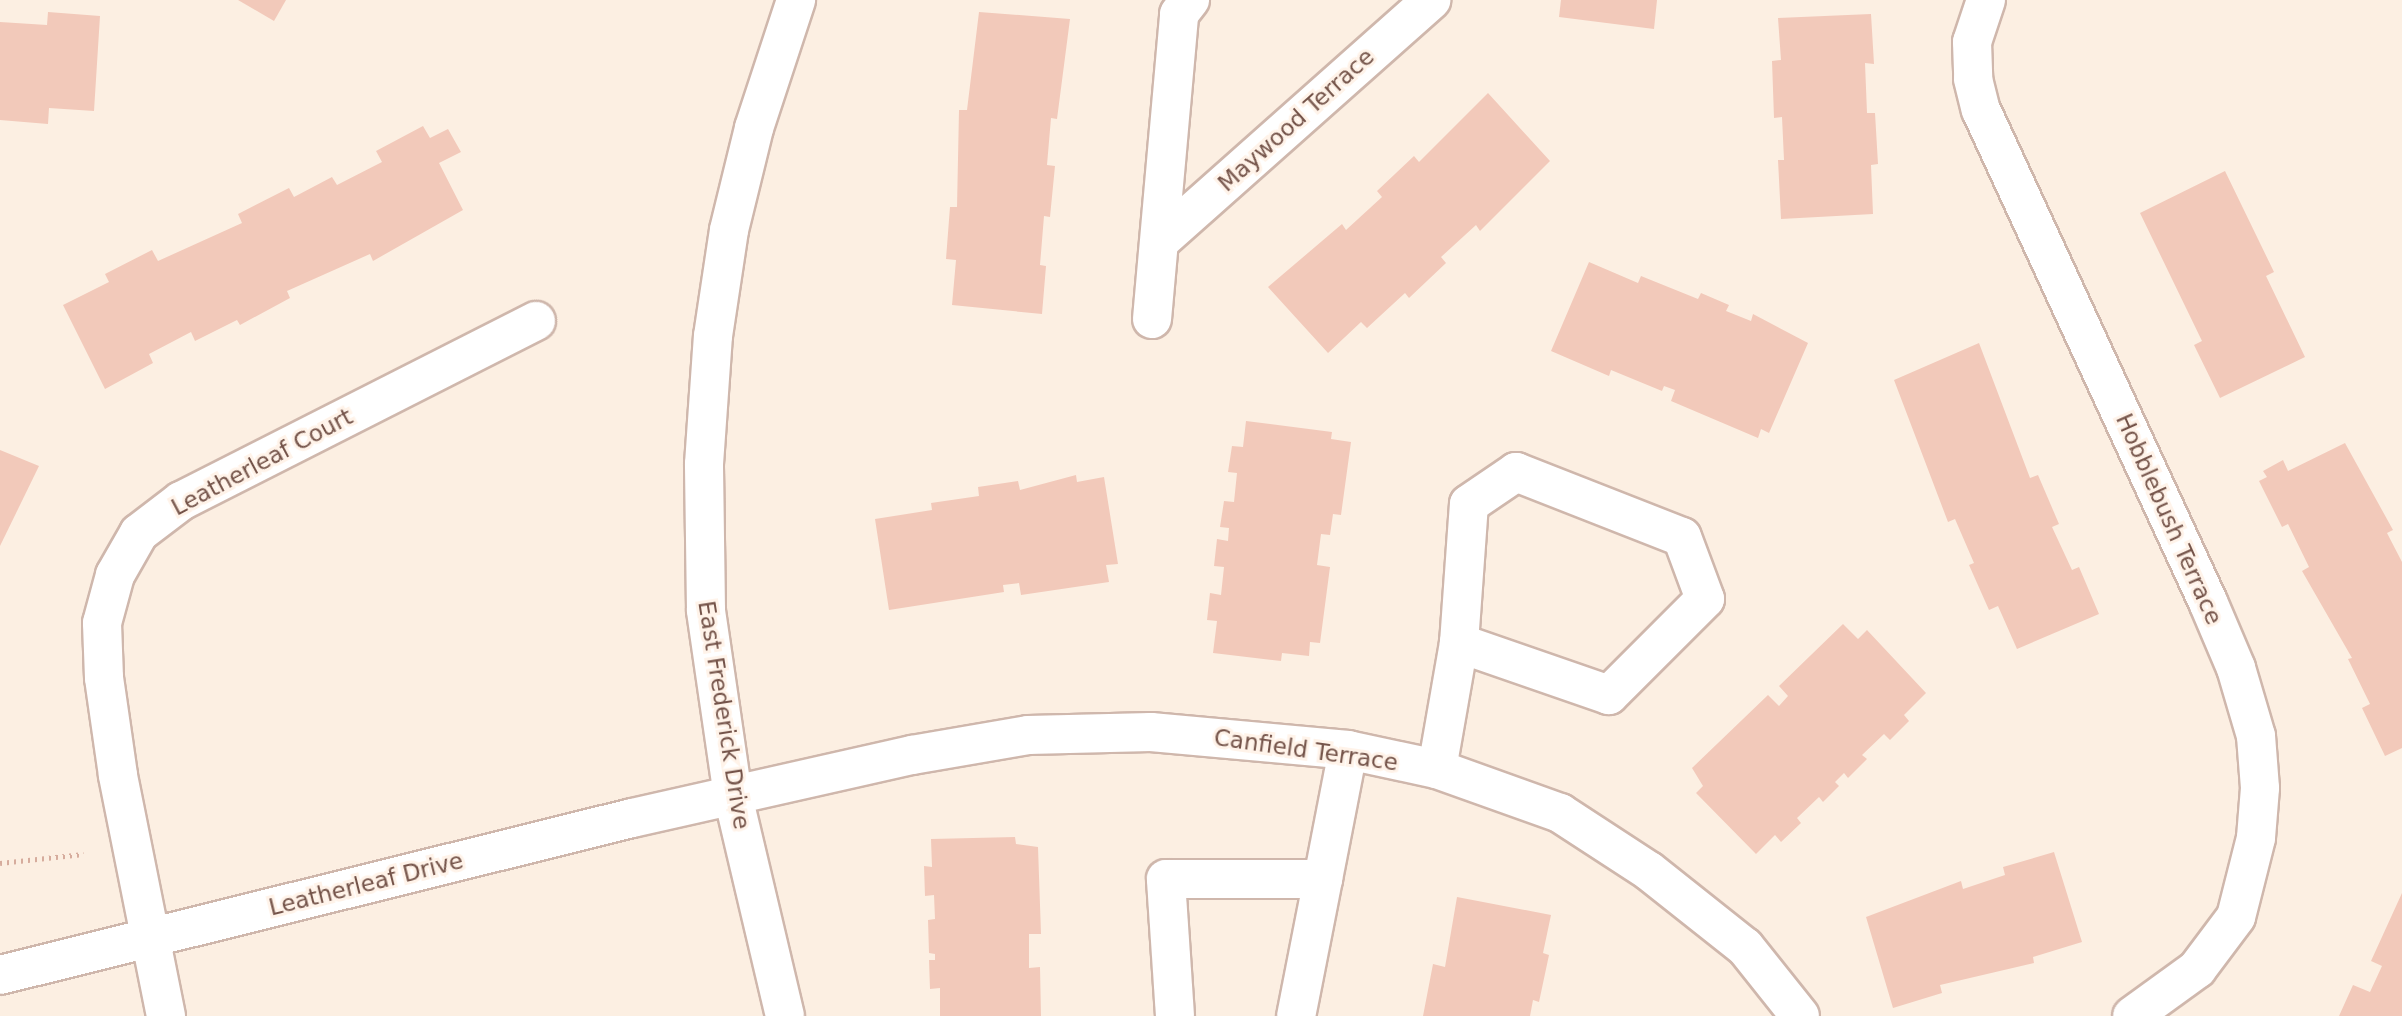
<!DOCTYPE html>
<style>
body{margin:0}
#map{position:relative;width:2402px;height:1016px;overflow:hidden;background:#fcefe2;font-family:"DejaVu Sans",sans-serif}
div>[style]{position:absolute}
.building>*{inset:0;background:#f2c9ba}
.path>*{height:4.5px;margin-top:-2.25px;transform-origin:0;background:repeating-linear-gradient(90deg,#d6ac9d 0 2px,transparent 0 7px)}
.roads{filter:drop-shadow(2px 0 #cfb7ac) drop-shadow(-2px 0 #cfb7ac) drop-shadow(0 2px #cfb7ac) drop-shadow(0 -2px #cfb7ac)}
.street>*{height:38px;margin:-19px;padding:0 19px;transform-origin:19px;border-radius:19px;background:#fff}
.secondary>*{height:38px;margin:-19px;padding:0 19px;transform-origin:19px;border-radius:19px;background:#fff}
span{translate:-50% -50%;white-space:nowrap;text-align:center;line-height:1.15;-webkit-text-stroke:6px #fff3e9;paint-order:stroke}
.street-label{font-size:23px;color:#745349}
</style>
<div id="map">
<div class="building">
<div style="clip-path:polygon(238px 0,286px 0,274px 21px)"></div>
<div style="clip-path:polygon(1561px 0,1657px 0,1654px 29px,1559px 17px)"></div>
<div style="clip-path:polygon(48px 12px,100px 16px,94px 111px,49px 108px,48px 124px,0 120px,0 22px,47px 25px)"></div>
<div style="clip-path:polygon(979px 12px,1070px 19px,1057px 119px,1051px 118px,1047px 165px,1055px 166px,1050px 217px,1044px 216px,1040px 265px,1046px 266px,1042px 314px,952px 305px,956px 260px,946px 259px,950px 207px,957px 207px,959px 110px,967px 110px)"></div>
<div style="clip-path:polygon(1871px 14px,1874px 64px,1865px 63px,1867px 113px,1875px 113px,1878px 164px,1871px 165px,1873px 214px,1781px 219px,1778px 160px,1784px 160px,1782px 117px,1774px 118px,1772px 61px,1781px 60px,1778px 18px)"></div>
<div style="clip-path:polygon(1488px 93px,1550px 161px,1480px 231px,1476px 225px,1441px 257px,1446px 263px,1409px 298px,1405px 293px,1367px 328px,1361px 322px,1328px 353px,1268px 287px,1342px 224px,1346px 230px,1382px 197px,1377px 191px,1414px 156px,1419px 162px)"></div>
<div style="clip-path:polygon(423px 126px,430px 138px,448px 129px,461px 152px,439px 163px,463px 210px,373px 261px,370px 254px,287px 291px,290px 298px,240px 325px,237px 320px,195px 341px,191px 332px,149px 354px,153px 363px,105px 389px,63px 305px,109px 282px,105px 274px,152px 250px,158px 261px,242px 223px,238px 214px,289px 188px,294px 197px,332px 177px,337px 185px,382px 162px,376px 151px)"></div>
<div style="clip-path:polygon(2225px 171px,2274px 272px,2266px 276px,2305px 357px,2220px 398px,2194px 345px,2202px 341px,2140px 213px)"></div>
<div style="clip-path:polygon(1589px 262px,1638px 283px,1641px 276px,1698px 299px,1701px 293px,1729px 305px,1726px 311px,1751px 321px,1753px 314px,1808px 343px,1769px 433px,1761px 429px,1758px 438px,1671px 401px,1675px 390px,1664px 386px,1662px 391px,1611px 370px,1609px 376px,1551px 351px)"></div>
<div style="clip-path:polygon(1979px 343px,2030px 478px,2038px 475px,2059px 524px,2052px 527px,2072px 570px,2079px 567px,2099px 614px,2017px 649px,1998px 606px,1989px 610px,1969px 565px,1974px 563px,1955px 519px,1948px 522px,1894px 380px)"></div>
<div style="clip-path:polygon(1246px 421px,1332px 432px,1331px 439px,1351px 442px,1341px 515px,1333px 514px,1330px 535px,1321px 534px,1317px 565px,1330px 567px,1320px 643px,1310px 642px,1309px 656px,1282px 653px,1281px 661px,1213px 653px,1217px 621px,1207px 620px,1210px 593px,1221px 595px,1224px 567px,1214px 566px,1217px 539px,1228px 541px,1229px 528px,1220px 527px,1224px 501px,1234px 502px,1237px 473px,1228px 472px,1232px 446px,1243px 447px)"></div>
<div style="clip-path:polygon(2345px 443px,2393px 530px,2387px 533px,2402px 562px,2402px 748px,2385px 756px,2362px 708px,2370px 704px,2348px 659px,2352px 658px,2302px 571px,2309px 567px,2288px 524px,2282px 527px,2259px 481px,2267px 477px,2263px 471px,2283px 460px,2288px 471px)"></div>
<div style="clip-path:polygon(0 450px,39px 466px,0 546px)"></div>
<div style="clip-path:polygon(1076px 475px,1077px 482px,1104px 477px,1118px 564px,1106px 565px,1109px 582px,1021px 595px,1019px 583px,1003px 585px,1004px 592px,889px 610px,875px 519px,932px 510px,931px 503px,979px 496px,978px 487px,1018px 481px,1020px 490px)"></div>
<div style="clip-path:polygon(1843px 624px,1858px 639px,1867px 630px,1926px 693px,1904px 715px,1909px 721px,1890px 740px,1884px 734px,1862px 755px,1867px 759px,1848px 778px,1844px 773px,1835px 782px,1839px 786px,1823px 802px,1819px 797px,1797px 818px,1801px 823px,1781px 842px,1775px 835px,1756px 854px,1696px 793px,1703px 786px,1692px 768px,1768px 695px,1779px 706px,1788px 696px,1779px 686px)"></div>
<div style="clip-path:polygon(1015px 837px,1016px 844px,1038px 847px,1041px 934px,1029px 934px,1029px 968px,1040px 967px,1041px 1016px,940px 1016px,940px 988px,930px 989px,929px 960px,935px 960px,935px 954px,929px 953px,928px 920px,935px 919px,934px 895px,925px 896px,924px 866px,932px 867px,931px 839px)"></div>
<div style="clip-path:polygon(2054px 852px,2082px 942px,2033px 957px,2034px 963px,1940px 985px,1942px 993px,1893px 1008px,1866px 917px,1961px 881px,1963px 889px,2005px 875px,2003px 867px)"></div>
<div style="clip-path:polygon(2402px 893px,2402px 1016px,2339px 1016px,2353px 985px,2370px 992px,2382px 966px,2371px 961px)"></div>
<div style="clip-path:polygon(1457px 897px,1551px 915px,1543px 953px,1549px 955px,1539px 1002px,1533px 1000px,1530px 1016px,1423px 1016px,1433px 964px,1445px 967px)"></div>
</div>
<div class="path">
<div style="left:0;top:863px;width:84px;rotate:-6.1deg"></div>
</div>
<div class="roads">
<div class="street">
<div style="left:1986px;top:0;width:44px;rotate:108.4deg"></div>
<div style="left:1972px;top:42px;width:37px;rotate:88deg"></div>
<div style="left:1973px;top:79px;width:32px;rotate:76deg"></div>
<div style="left:1981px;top:110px;width:542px;rotate:65.23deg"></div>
<div style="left:2208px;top:602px;width:72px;rotate:67deg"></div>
<div style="left:2236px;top:668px;width:71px;rotate:73.6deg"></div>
<div style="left:2256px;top:736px;width:52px;rotate:85.6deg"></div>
<div style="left:2260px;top:788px;width:50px;rotate:94.6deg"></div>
<div style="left:2256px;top:838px;width:81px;rotate:104.2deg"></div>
<div style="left:2236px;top:917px;width:65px;rotate:126.9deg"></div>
<div style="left:2197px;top:969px;width:80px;rotate:144.1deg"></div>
<div style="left:1160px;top:241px;width:363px;rotate:-41.6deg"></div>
<div style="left:1152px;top:319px;width:306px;rotate:-84.9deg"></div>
<div style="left:1179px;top:14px;width:18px;rotate:-52deg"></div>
<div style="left:1516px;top:472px;width:178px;rotate:21.4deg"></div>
<div style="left:1682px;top:537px;width:66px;rotate:69.6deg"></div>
<div style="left:1705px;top:599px;width:136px;rotate:135deg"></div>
<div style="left:1609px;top:695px;width:159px;rotate:-160.9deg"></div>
<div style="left:1459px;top:643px;width:139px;rotate:-85.9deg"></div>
<div style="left:1469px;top:504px;width:57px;rotate:-34.2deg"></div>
<div style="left:1437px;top:769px;width:128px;rotate:-80.1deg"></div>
<div style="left:1323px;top:879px;width:131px;rotate:-79deg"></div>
<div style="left:0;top:975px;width:651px;rotate:-13.95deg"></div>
<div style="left:632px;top:818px;width:287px;rotate:-12.7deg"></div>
<div style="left:912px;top:755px;width:118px;rotate:-9.8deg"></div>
<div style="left:1028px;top:735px;width:123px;rotate:-1.4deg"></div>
<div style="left:1151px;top:732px;width:198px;rotate:5.2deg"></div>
<div style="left:1348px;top:750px;width:91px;rotate:12.1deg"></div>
<div style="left:1437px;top:769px;width:131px;rotate:19.7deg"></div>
<div style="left:1560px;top:813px;width:106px;rotate:33.1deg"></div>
<div style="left:1649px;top:871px;width:122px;rotate:38.4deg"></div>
<div style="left:1745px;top:947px;width:88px;rotate:51.4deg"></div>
<div style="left:166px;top:1016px;width:246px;rotate:-101.3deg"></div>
<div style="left:118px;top:775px;width:98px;rotate:-98.2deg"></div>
<div style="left:104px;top:678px;width:55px;rotate:-92.1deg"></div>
<div style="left:102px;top:623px;width:50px;rotate:-74.8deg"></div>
<div style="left:115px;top:575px;width:48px;rotate:-60.3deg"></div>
<div style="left:139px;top:533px;width:53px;rotate:-37.3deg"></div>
<div style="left:181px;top:501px;width:398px;rotate:-26.9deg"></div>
<div style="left:1175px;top:1016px;width:137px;rotate:-93.8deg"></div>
<div style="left:1166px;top:879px;width:157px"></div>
<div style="left:1323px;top:879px;width:140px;rotate:101.1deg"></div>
</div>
<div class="secondary">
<div style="left:785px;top:1016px;width:226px;rotate:-103.3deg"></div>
<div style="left:733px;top:796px;width:188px;rotate:-98.3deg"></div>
<div style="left:706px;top:610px;width:146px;rotate:-90.8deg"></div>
<div style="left:704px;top:464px;width:128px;rotate:-86deg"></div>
<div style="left:713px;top:336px;width:107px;rotate:-81.4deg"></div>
<div style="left:729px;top:230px;width:105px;rotate:-76.2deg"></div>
<div style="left:754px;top:128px;width:135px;rotate:-71.8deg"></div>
</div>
</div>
<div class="street-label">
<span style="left:1296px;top:120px;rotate:-42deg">Maywood Terrace</span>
<span style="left:262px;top:462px;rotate:-28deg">Leatherleaf Court</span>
<span style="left:2169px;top:519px;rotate:66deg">Hobblebush Terrace</span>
<span style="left:724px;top:715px;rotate:81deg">East Frederick Drive</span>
<span style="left:1306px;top:750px;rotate:8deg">Canfield Terrace</span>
<span style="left:366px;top:884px;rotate:-14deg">Leatherleaf Drive</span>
</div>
</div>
